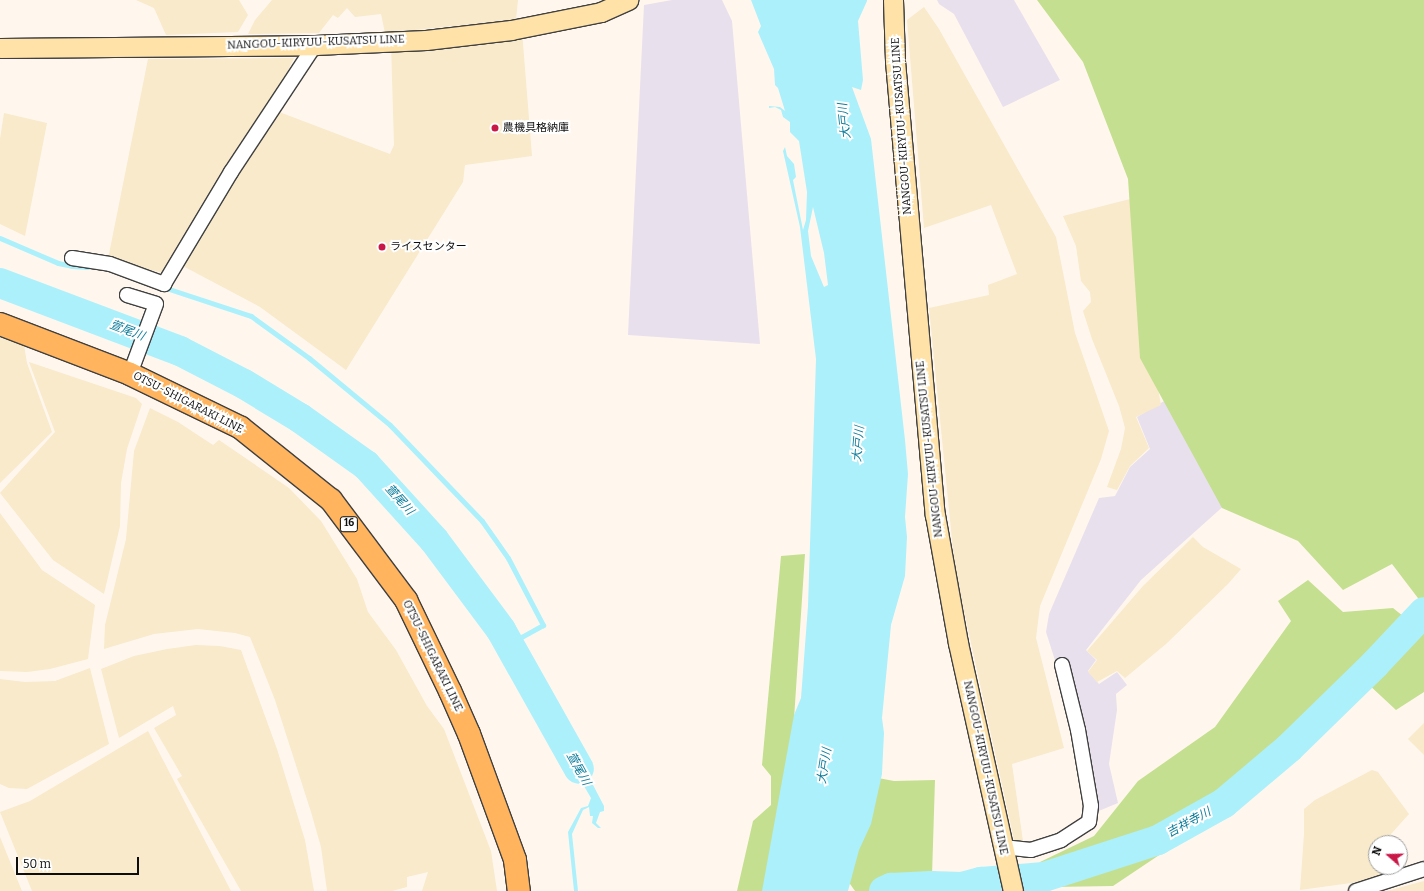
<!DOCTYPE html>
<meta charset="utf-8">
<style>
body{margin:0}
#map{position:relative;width:1424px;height:891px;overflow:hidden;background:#fff7ed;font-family:Bitter,"Noto Sans JP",serif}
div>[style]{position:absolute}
.industrial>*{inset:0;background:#e8e0ed}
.farmland>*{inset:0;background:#f8eaca}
.forest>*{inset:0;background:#c5df90}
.water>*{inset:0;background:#acf0fc}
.stream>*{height:5px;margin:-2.5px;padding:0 2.5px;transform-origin:2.5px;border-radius:2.5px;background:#acf0fc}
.river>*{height:30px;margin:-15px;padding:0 15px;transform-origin:15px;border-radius:15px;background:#acf0fc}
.roads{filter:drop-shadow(1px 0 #404040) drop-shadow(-1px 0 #404040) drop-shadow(0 1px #404040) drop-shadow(0 -1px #404040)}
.minor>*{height:14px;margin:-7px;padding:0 7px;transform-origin:7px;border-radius:7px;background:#fff}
.secondary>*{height:19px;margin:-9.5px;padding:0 9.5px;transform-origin:9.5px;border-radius:9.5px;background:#ffe2a8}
.primary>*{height:22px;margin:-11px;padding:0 11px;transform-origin:11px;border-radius:11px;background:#ffb45d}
.dots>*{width:11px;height:11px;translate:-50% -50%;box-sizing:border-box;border:2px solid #fff;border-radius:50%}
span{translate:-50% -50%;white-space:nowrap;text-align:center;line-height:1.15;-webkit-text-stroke:4px #fff;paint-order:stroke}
.shield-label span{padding:1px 3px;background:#fff;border:1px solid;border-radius:3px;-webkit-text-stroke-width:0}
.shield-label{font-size:10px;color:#0d0d0d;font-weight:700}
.street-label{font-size:11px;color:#0d0d0d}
.poi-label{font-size:11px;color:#0d0d0d}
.left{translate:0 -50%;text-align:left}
.water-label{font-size:12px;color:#0c7c9b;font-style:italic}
.north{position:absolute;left:1368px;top:835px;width:40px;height:40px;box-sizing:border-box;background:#fff;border:1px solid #9e9e9e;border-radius:50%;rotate:290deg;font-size:11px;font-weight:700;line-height:16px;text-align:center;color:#0d0d0d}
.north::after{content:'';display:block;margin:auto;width:14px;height:18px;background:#c91848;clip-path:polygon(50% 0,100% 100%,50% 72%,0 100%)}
.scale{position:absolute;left:16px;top:857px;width:123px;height:18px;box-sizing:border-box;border:2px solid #0d0d0d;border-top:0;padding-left:5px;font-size:12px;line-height:14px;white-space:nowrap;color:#0d0d0d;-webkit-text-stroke:3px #fff;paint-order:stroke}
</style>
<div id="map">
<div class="industrial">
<div style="clip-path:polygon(672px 0,722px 0,732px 21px,760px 344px,628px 335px,644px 5px)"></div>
<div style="clip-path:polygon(937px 0,1014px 0,1060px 80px,1003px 107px,954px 14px,939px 4px)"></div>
<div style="clip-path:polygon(1171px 397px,1227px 503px,1141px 580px,1086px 650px,1096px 660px,1088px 671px,1099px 684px,1117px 672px,1127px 685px,1116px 694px,1117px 710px,1109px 764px,1118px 803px,1089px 815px,1059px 673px,1046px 632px,1049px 614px,1099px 498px,1115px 496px,1130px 467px,1150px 449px,1137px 417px)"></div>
</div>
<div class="farmland">
<div style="clip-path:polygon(136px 0,239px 0,248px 15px,238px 32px,166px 35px,154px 8px)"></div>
<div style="clip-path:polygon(272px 0,518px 0,516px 20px,385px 33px,381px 14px,355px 17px,347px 8px,338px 18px,333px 15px,319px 33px,248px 34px,255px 20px)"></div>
<div style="clip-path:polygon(924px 7px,939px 29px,1056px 237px,1075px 333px,1109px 431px,1101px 459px,1040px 606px,1036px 638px,1064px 748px,1012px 764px,1023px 841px,1015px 844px,955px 570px,929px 308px,989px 295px,988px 285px,1017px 274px,991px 205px,924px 228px,907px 20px)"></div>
<div style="clip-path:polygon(522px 31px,532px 156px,465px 165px,463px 182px,346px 370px,260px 307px,181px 265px,274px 110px,390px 154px,394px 145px,391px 44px)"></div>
<div style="clip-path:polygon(294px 58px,280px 87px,167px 274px,108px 259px,148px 59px)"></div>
<div style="clip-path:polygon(4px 113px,47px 123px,25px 236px,0 224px,0 139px)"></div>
<div style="clip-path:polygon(1142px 196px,1152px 356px,1161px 405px,1136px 417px,1149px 448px,1130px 466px,1117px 490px,1107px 487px,1121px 449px,1125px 428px,1119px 406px,1092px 339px,1083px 311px,1091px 302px,1090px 292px,1081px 281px,1076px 246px,1063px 216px)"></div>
<div style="clip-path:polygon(0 338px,24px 345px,27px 363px,52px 432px,0 483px)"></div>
<div style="clip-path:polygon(29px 362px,136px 398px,142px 404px,127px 449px,121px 483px,120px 526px,104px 594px,53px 560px,0 493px,55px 432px)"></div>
<div style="clip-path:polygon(150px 408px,178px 422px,213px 445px,219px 440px,289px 488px,321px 521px,357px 579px,368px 612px,396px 650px,427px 706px,444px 729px,491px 851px,497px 891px,422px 891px,428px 872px,407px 877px,407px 887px,392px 891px,327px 891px,321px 847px,311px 812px,275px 700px,250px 637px,235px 633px,198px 629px,154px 634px,104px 649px,105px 625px,126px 539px,134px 451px)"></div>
<div style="clip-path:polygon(0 513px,42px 570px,95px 605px,88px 659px,50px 669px,27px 672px,0 671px)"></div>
<div style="clip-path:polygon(1193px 537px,1203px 547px,1241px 569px,1228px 584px,1166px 644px,1125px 678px,1117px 671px,1097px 682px,1088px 672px,1097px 660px,1087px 651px,1143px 586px)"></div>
<div style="clip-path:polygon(196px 645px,220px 646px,241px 650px,277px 749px,305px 840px,314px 891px,241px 891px,177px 779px,182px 776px,154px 728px,176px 715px,173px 706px,119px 738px,101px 669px,134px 656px,167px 649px)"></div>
<div style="clip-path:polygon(90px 668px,109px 744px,27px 789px,9px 788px,0 784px,0 679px,25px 682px,55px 681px)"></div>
<div style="clip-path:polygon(1424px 723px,1424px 755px,1408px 739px)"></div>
<div style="clip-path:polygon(148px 731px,231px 891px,32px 891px,0 812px,30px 801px)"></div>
<div style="clip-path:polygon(1372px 770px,1378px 772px,1409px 814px,1391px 834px,1386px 840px,1388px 843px,1376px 843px,1376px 867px,1392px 867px,1380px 879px,1300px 890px,1304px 834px,1304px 809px,1315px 800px)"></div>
<div style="clip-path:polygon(0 837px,22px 891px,0 891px)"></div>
<div style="clip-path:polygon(1424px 881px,1424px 891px,1387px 891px)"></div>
</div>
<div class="forest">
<div style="clip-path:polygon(1037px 0,1424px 0,1424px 606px,1392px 564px,1343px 590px,1298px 541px,1222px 508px,1140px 358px,1128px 179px,1083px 62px)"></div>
<div style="clip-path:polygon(805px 554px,791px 764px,766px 891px,737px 891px,753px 821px,771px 805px,771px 776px,762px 765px,781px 556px)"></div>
<div style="clip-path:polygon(1308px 580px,1343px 612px,1393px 608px,1424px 633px,1424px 692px,1396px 710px,1353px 670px,1228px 809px,1113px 886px,1053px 887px,1040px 862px,1094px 836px,1138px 781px,1215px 727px,1291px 621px,1278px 601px)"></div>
<div style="clip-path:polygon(873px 777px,894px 781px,935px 780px,932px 876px,908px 891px,855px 891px,843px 874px)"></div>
</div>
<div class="water">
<div style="clip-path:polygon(evenodd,751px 0,867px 0,867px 1px,858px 21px,863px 80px,861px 90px,852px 87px,871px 139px,905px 440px,908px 474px,905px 517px,907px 537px,905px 576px,891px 625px,882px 718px,884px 733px,882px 774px,871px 824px,859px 850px,848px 891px,762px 891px,794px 715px,801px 698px,808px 606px,816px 359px,800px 227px,783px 151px,785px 147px,787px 156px,794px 164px,796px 177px,793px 180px,803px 230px,806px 220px,807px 192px,799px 141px,790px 132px,790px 122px,783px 117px,781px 110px,775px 107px,769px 108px,769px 106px,780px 107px,785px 111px,778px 88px,775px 85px,774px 69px,758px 32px,761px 26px,751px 0,813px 207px,824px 253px,828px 285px,824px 287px,811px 256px,808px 231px,813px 207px)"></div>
<div style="clip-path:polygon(549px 726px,569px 739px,604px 806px,604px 811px,600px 812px,596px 823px,601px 828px,598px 828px,592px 823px,593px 816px,590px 816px,589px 807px,583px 810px,572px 834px,578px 891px,574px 891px,568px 832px,581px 808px,588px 806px,591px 798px,553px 733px,549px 730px)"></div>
</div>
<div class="stream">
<div style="left:0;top:238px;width:63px;rotate:23.3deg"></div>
<div style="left:58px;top:263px;width:14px;rotate:12deg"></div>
<div style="left:72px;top:266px;width:16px;rotate:4deg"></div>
<div style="left:163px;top:287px;width:93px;rotate:18.2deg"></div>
<div style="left:251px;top:316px;width:72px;rotate:35.9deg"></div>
<div style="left:309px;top:358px;width:105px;rotate:39.6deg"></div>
<div style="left:390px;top:425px;width:133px;rotate:46.2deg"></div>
<div style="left:482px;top:521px;width:45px;rotate:54.9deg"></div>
<div style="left:508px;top:558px;width:76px;rotate:62.4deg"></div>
<div style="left:543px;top:625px;width:25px;rotate:151deg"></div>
<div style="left:521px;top:637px;width:14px;rotate:129deg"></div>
</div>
<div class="river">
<div style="left:0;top:283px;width:192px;rotate:20.7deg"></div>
<div style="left:180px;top:351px;width:72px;rotate:27.3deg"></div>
<div style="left:244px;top:384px;width:66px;rotate:31.3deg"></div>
<div style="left:300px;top:418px;width:81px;rotate:35.5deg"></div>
<div style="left:366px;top:465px;width:101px;rotate:47.8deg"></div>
<div style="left:434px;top:540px;width:112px;rotate:53.3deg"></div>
<div style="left:501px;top:630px;width:159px;rotate:60.7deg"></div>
<div style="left:884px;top:891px;width:8px;rotate:-23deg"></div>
<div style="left:891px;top:888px;width:40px;rotate:-2.9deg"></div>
<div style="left:931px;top:886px;width:31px;rotate:2deg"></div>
<div style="left:962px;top:887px;width:20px;rotate:-15deg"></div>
<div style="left:981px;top:882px;width:63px;rotate:-4.5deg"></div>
<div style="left:1044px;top:877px;width:120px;rotate:-18deg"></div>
<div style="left:1158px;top:840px;width:76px;rotate:-29.3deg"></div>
<div style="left:1224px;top:803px;width:85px;rotate:-40.2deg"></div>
<div style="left:1289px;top:748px;width:120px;rotate:-44.3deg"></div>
<div style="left:1375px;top:664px;width:71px;rotate:-46.7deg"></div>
</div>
<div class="roads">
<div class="minor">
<div style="left:72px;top:258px;width:38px;rotate:9deg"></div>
<div style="left:110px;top:264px;width:58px;rotate:20.3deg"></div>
<div style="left:164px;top:284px;width:131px;rotate:-59.1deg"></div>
<div style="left:231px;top:172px;width:152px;rotate:-56.5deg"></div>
<div style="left:127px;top:295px;width:30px;rotate:17deg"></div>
<div style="left:156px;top:304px;width:75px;rotate:110.4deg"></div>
<div style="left:1003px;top:847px;width:28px;rotate:6deg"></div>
<div style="left:1031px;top:850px;width:32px;rotate:-18deg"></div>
<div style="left:1061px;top:840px;width:33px;rotate:-33deg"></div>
<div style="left:1089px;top:822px;width:16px;rotate:-83deg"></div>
<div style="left:1091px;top:806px;width:77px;rotate:-99.7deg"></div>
<div style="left:1078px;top:730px;width:67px;rotate:-103.8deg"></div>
<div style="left:1356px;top:891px;width:71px;rotate:-17.9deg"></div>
</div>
<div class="secondary">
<div style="left:893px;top:0;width:61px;rotate:88.1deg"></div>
<div style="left:895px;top:61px;width:456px;rotate:85deg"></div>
<div style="left:935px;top:515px;width:130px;rotate:79.8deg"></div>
<div style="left:958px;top:643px;width:254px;rotate:77.5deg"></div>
<div style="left:0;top:48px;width:315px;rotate:-0.5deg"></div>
<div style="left:315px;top:45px;width:111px;rotate:-2.6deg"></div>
<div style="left:426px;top:40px;width:86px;rotate:-6.7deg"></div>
<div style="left:511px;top:30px;width:92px;rotate:-11.3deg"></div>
<div style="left:601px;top:12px;width:30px;rotate:-24deg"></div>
</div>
<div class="primary">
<div style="left:0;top:324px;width:139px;rotate:21deg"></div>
<div style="left:130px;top:374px;width:123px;rotate:25.9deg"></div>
<div style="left:241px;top:428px;width:115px;rotate:38.7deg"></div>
<div style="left:331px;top:500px;width:125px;rotate:53.1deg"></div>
<div style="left:406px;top:600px;width:101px;rotate:64.2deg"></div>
<div style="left:450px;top:691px;width:47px;rotate:66.2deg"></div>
<div style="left:469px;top:734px;width:134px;rotate:69.9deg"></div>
<div style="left:515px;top:860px;width:31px;rotate:83deg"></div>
</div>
</div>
<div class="dots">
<div style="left:495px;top:128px;background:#c91848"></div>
<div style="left:382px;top:247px;background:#c91848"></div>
</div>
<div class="shield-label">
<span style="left:349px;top:524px">16</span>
</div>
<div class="street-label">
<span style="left:316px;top:43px;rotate:-2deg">NANGOU-KIRYUU-KUSATSU LINE</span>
<span style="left:902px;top:126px;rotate:-94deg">NANGOU-KIRYUU-KUSATSU LINE</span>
<span style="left:188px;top:403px;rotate:27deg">OTSU-SHIGARAKI LINE</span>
<span style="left:930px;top:449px;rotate:-96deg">NANGOU-KIRYUU-KUSATSU LINE</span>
<span style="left:432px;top:656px;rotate:64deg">OTSU-SHIGARAKI LINE</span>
<span style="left:985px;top:768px;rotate:78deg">NANGOU-KIRYUU-KUSATSU LINE</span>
</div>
<div class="poi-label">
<span class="left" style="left:503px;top:128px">農機具格納庫</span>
<span class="left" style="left:390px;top:247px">ライスセンター</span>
</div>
<div class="water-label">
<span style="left:845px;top:121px;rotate:-96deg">大戸川</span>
<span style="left:127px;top:331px;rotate:21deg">萱尾川</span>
<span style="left:859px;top:444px;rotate:-85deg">大戸川</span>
<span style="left:399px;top:500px;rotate:48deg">萱尾川</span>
<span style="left:825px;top:766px;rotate:-81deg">大戸川</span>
<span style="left:578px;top:769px;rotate:61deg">萱尾川</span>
<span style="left:1189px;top:823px;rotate:-29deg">吉祥寺川</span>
</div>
<div class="north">N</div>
<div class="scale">50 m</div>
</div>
